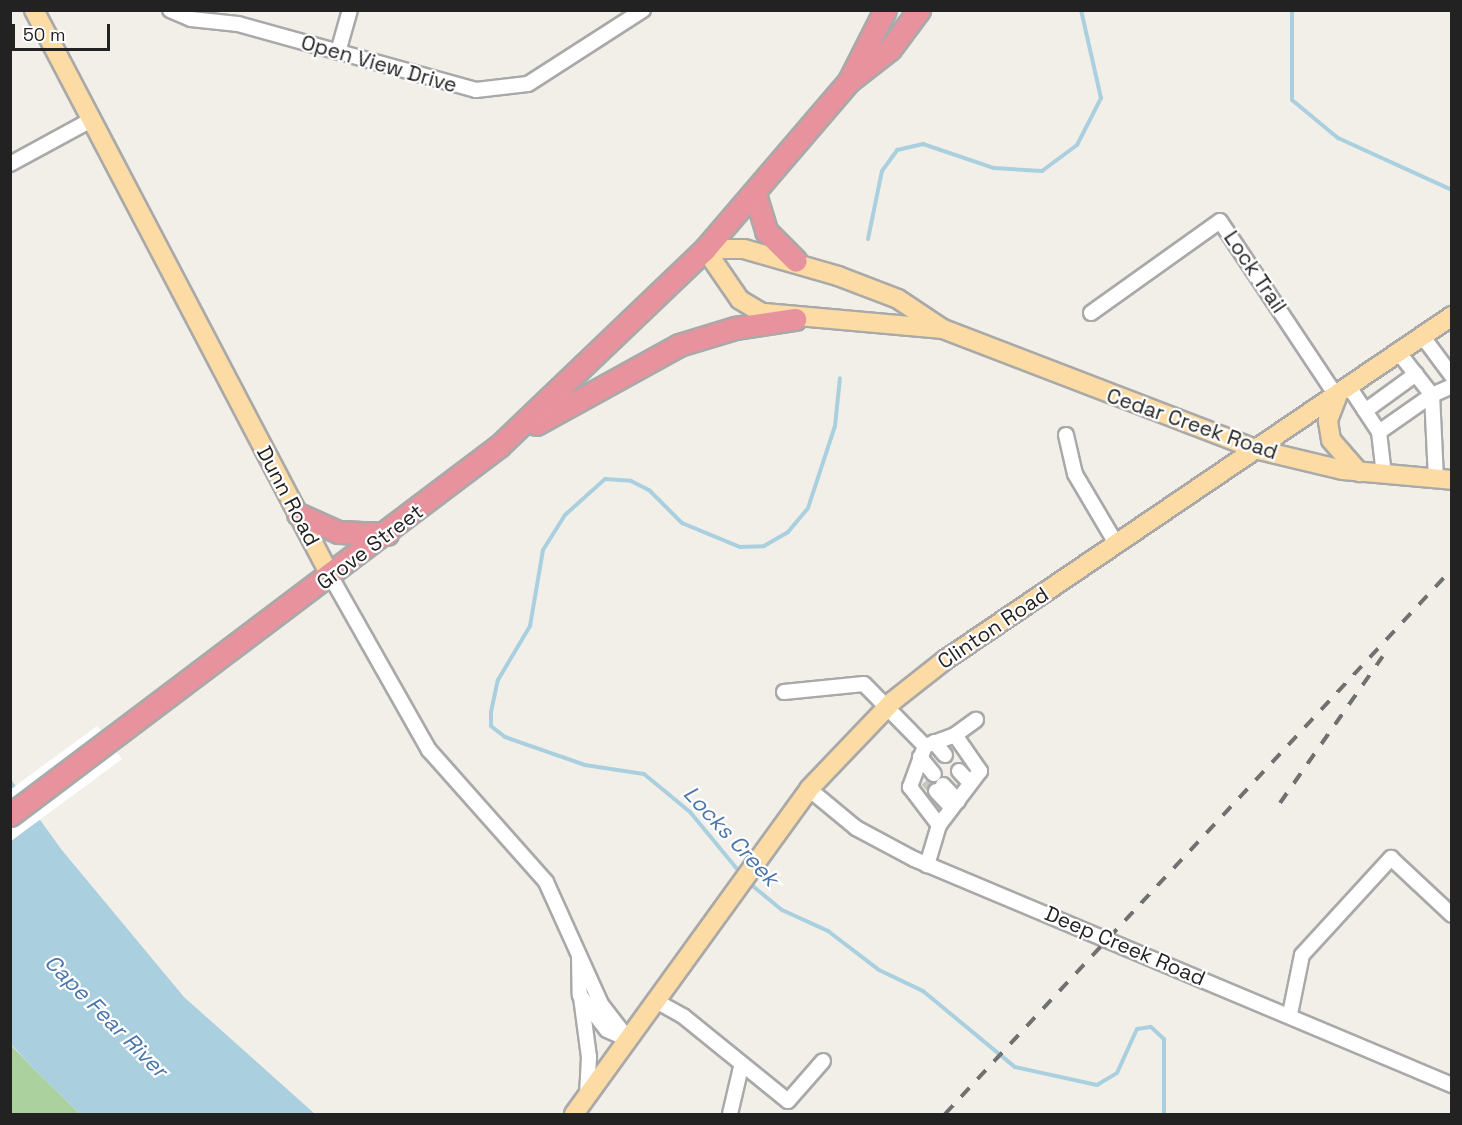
<!DOCTYPE html>
<style>
body{margin:0}
#map{position:relative;width:1462px;height:1125px;overflow:hidden;background:#f2efe9;font-family:"Space Grotesk",sans-serif}
div>[style]{position:absolute}
.forest>*{inset:0;background:#aad19e}
.water>*{inset:0;background:#aad0df}
.pier>*{inset:0;background:#fff}
.stream>*{height:4px;margin:-2px;padding:0 2px;transform-origin:2px;border-radius:2px;background:#aad0df}
.minor-tunnel>*{height:14px;margin-top:-7px;transform-origin:0;background:repeating-linear-gradient(90deg,#c8c6c1 0 14px,transparent 0 21px)}
.roads{filter:drop-shadow(2px 0 #a9a9a9) drop-shadow(-2px 0 #a9a9a9) drop-shadow(0 2px #a9a9a9) drop-shadow(0 -2px #a9a9a9)}
.minor>*{height:14px;margin:-7px;padding:0 7px;transform-origin:7px;border-radius:7px;background:#fff}
.major>*{height:18px;margin:-9px;padding:0 9px;transform-origin:9px;border-radius:9px;background:#fcdba4}
.highway>*{height:21px;margin:-10.5px;padding:0 10.5px;transform-origin:10.5px;border-radius:10.5px;background:#e8929d}
.rail>*{height:4px;margin-top:-2px;transform-origin:0;background:repeating-linear-gradient(90deg,#707070 0 12px,transparent 0 24px)}
span{translate:-50% -50%;white-space:nowrap;text-align:center;line-height:1.15;-webkit-text-stroke:4.5px #fff;paint-order:stroke}
.street-label{font-size:21px;color:#222}
.water-label{font-size:22px;color:#4a75aa;font-style:italic}
.frame{position:absolute;inset:0;border:12px solid #222;pointer-events:none}
.scale{position:absolute;left:12px;top:24px;width:98px;height:27px;box-sizing:border-box;border:3px solid #222;border-top:0;padding-left:8px;font-size:18px;line-height:21px;white-space:nowrap;color:#222;-webkit-text-stroke:4px #fff;paint-order:stroke}
</style>
<div id="map">
<div class="forest">
<div style="clip-path:polygon(10px 1044px,30px 1065px,80px 1114px,11px 1114px)"></div>
</div>
<div class="water">
<div style="clip-path:polygon(10px 778px,61px 849px,184px 997px,315px 1114px,80px 1114px,30px 1065px,11px 1044px)"></div>
</div>
<div class="pier">
<div style="clip-path:polygon(97px 726px,122px 759px,11px 841px,10px 790px)"></div>
</div>
<div class="stream">
<div style="left:1292px;top:10px;width:90px;rotate:90deg"></div>
<div style="left:1292px;top:100px;width:60px;rotate:39.6deg"></div>
<div style="left:1338px;top:138px;width:125px;rotate:24.5deg"></div>
<div style="left:868px;top:239px;width:69px;rotate:-78.4deg"></div>
<div style="left:882px;top:171px;width:26px;rotate:-54deg"></div>
<div style="left:897px;top:150px;width:27px;rotate:-13deg"></div>
<div style="left:923px;top:144px;width:75px;rotate:18.7deg"></div>
<div style="left:994px;top:168px;width:48px;rotate:3.6deg"></div>
<div style="left:1042px;top:171px;width:44px;rotate:-36.6deg"></div>
<div style="left:1077px;top:145px;width:53px;rotate:-62.9deg"></div>
<div style="left:1101px;top:98px;width:90px;rotate:-102.8deg"></div>
<div style="left:742px;top:875px;width:82px;rotate:-129.5deg"></div>
<div style="left:690px;top:812px;width:60px;rotate:-140.4deg"></div>
<div style="left:644px;top:774px;width:60px;rotate:-171.3deg"></div>
<div style="left:585px;top:765px;width:85px;rotate:-160.7deg"></div>
<div style="left:505px;top:737px;width:18px;rotate:-142deg"></div>
<div style="left:491px;top:726px;width:14px;rotate:-90deg"></div>
<div style="left:491px;top:712px;width:33px;rotate:-78deg"></div>
<div style="left:498px;top:680px;width:63px;rotate:-59.3deg"></div>
<div style="left:530px;top:626px;width:77px;rotate:-80.3deg"></div>
<div style="left:543px;top:550px;width:41px;rotate:-57.8deg"></div>
<div style="left:565px;top:515px;width:54px;rotate:-42deg"></div>
<div style="left:605px;top:479px;width:26px;rotate:4deg"></div>
<div style="left:631px;top:481px;width:20px;rotate:27deg"></div>
<div style="left:649px;top:490px;width:47px;rotate:45deg"></div>
<div style="left:682px;top:523px;width:63px;rotate:22.5deg"></div>
<div style="left:740px;top:547px;width:24px;rotate:-2deg"></div>
<div style="left:764px;top:546px;width:28px;rotate:-30deg"></div>
<div style="left:788px;top:532px;width:31px;rotate:-50deg"></div>
<div style="left:808px;top:508px;width:86px;rotate:-71.8deg"></div>
<div style="left:835px;top:426px;width:48px;rotate:-84.1deg"></div>
<div style="left:749px;top:883px;width:43px;rotate:39.3deg"></div>
<div style="left:782px;top:910px;width:51px;rotate:24.5deg"></div>
<div style="left:828px;top:931px;width:64px;rotate:37.4deg"></div>
<div style="left:879px;top:970px;width:49px;rotate:25.5deg"></div>
<div style="left:923px;top:991px;width:119px;rotate:39.6deg"></div>
<div style="left:1015px;top:1067px;width:84px;rotate:12.4deg"></div>
<div style="left:1097px;top:1085px;width:23px;rotate:-31deg"></div>
<div style="left:1117px;top:1073px;width:48px;rotate:-65.6deg"></div>
<div style="left:1137px;top:1029px;width:14px;rotate:-8deg"></div>
<div style="left:1151px;top:1027px;width:18px;rotate:43deg"></div>
<div style="left:1164px;top:1039px;width:75px;rotate:90deg"></div>
</div>
<div class="minor-tunnel">
<div style="left:927px;top:780px;width:14px;rotate:51deg"></div>
</div>
<div class="roads">
<div class="minor">
<div style="left:170px;top:10px;width:23px;rotate:23deg"></div>
<div style="left:191px;top:19px;width:47px;rotate:6.1deg"></div>
<div style="left:238px;top:24px;width:247px;rotate:15.5deg"></div>
<div style="left:476px;top:90px;width:52px;rotate:-6.6deg"></div>
<div style="left:528px;top:84px;width:137px;rotate:-32.8deg"></div>
<div style="left:338px;top:52px;width:44px;rotate:-74.1deg"></div>
<div style="left:10px;top:164px;width:92px;rotate:-28.5deg"></div>
<div style="left:1091px;top:313px;width:158px;rotate:-35.5deg"></div>
<div style="left:1220px;top:221px;width:211px;rotate:56.4deg"></div>
<div style="left:1423px;top:337px;width:49px;rotate:53.4deg"></div>
<div style="left:1350px;top:388px;width:53px;rotate:56.6deg"></div>
<div style="left:1365px;top:411px;width:63px;rotate:-36deg"></div>
<div style="left:1066px;top:435px;width:40px;rotate:77deg"></div>
<div style="left:1075px;top:474px;width:82px;rotate:59.4deg"></div>
<div style="left:1384px;top:475px;width:43px;rotate:-96.6deg"></div>
<div style="left:1379px;top:432px;width:65px;rotate:-34.9deg"></div>
<div style="left:1432px;top:395px;width:53px;rotate:-128.2deg"></div>
<div style="left:1436px;top:479px;width:84px;rotate:-92.7deg"></div>
<div style="left:1432px;top:395px;width:22px;rotate:-24deg"></div>
<div style="left:331px;top:577px;width:199px;rotate:60.5deg"></div>
<div style="left:429px;top:750px;width:176px;rotate:48.4deg"></div>
<div style="left:546px;top:882px;width:134px;rotate:65.7deg"></div>
<div style="left:601px;top:1004px;width:44px;rotate:52.4deg"></div>
<div style="left:784px;top:692px;width:80px;rotate:-5.7deg"></div>
<div style="left:864px;top:684px;width:87px;rotate:45.5deg"></div>
<div style="left:925px;top:746px;width:44px;rotate:110.1deg"></div>
<div style="left:910px;top:787px;width:48px;rotate:52.7deg"></div>
<div style="left:939px;top:825px;width:42px;rotate:106.7deg"></div>
<div style="left:955px;top:735px;width:26px;rotate:-36deg"></div>
<div style="left:934px;top:742px;width:17px;rotate:50deg"></div>
<div style="left:925px;top:746px;width:32px;rotate:-20deg"></div>
<div style="left:955px;top:735px;width:44px;rotate:55.2deg"></div>
<div style="left:980px;top:771px;width:68px;rotate:127.2deg"></div>
<div style="left:920px;top:757px;width:22px;rotate:51deg"></div>
<div style="left:959px;top:771px;width:16px;rotate:47deg"></div>
<div style="left:943px;top:785px;width:22px;rotate:47deg"></div>
<div style="left:809px;top:789px;width:61px;rotate:39.7deg"></div>
<div style="left:856px;top:828px;width:66px;rotate:28.1deg"></div>
<div style="left:914px;top:859px;width:584px;rotate:22.79deg"></div>
<div style="left:936px;top:791px;width:23px;rotate:47deg"></div>
<div style="left:579px;top:956px;width:39px;rotate:89deg"></div>
<div style="left:580px;top:995px;width:44px;rotate:52.4deg"></div>
<div style="left:607px;top:1030px;width:22px;rotate:24deg"></div>
<div style="left:581px;top:997px;width:61px;rotate:82.4deg"></div>
<div style="left:589px;top:1057px;width:40px;rotate:92.9deg"></div>
<div style="left:656px;top:1001px;width:31px;rotate:29deg"></div>
<div style="left:683px;top:1016px;width:135px;rotate:39deg"></div>
<div style="left:788px;top:1101px;width:53px;rotate:-48.8deg"></div>
<div style="left:1290px;top:1014px;width:60px;rotate:-78.5deg"></div>
<div style="left:1302px;top:955px;width:132px;rotate:-47.5deg"></div>
<div style="left:1391px;top:858px;width:83px;rotate:43.1deg"></div>
<div style="left:730px;top:1114px;width:48px;rotate:-76.8deg"></div>
</div>
<div class="major">
<div style="left:34px;top:10px;width:640px;rotate:62.35deg"></div>
<div style="left:943px;top:329px;width:182px;rotate:-174.9deg"></div>
<div style="left:762px;top:313px;width:26px;rotate:-149deg"></div>
<div style="left:740px;top:300px;width:62px;rotate:-124.5deg"></div>
<div style="left:705px;top:249px;width:39px"></div>
<div style="left:744px;top:249px;width:98px;rotate:16deg"></div>
<div style="left:838px;top:276px;width:64px;rotate:21deg"></div>
<div style="left:898px;top:299px;width:54px;rotate:33.7deg"></div>
<div style="left:943px;top:329px;width:338px;rotate:21deg"></div>
<div style="left:1259px;top:450px;width:86px;rotate:13.4deg"></div>
<div style="left:1343px;top:470px;width:109px;rotate:5.2deg"></div>
<div style="left:1337px;top:397px;width:26px;rotate:111deg"></div>
<div style="left:1328px;top:421px;width:19px;rotate:81deg"></div>
<div style="left:1331px;top:440px;width:43px;rotate:48.8deg"></div>
<div style="left:574px;top:1114px;width:401px;rotate:-54.1deg"></div>
<div style="left:809px;top:789px;width:122px;rotate:-46.3deg"></div>
<div style="left:893px;top:701px;width:66px;rotate:-38.3deg"></div>
<div style="left:945px;top:660px;width:613px;rotate:-34.16deg"></div>
</div>
<div class="highway">
<div style="left:850px;top:79px;width:77px;rotate:-63.1deg"></div>
<div style="left:755px;top:194px;width:39px;rotate:73deg"></div>
<div style="left:766px;top:231px;width:42px;rotate:45deg"></div>
<div style="left:536px;top:424px;width:163px;rotate:-28.9deg"></div>
<div style="left:679px;top:345px;width:59px;rotate:-16.9deg"></div>
<div style="left:735px;top:328px;width:61px;rotate:-8.5deg"></div>
<div style="left:298px;top:514px;width:44px;rotate:24.2deg"></div>
<div style="left:338px;top:532px;width:49px;rotate:2.3deg"></div>
<div style="left:10px;top:815px;width:613px;rotate:-37.04deg"></div>
<div style="left:499px;top:446px;width:285px;rotate:-43.7deg"></div>
<div style="left:705px;top:249px;width:221px;rotate:-49.4deg"></div>
<div style="left:849px;top:81px;width:52px;rotate:-38deg"></div>
<div style="left:890px;top:49px;width:49px;rotate:-53.4deg"></div>
</div>
</div>
<div class="rail">
<div style="left:1280px;top:803px;width:179px;rotate:-55deg"></div>
<div style="left:945px;top:1114px;width:744px;rotate:-47.07deg"></div>
</div>
<div class="street-label">
<span style="left:379px;top:64px;rotate:16deg">Open View Drive</span>
<span style="left:1255px;top:272px;rotate:56deg">Lock Trail</span>
<span style="left:1192px;top:424px;rotate:19deg">Cedar Creek Road</span>
<span style="left:288px;top:496px;rotate:62deg">Dunn Road</span>
<span style="left:370px;top:547px;rotate:-37deg">Grove Street</span>
<span style="left:993px;top:628px;rotate:-34deg">Clinton Road</span>
<span style="left:1125px;top:946px;rotate:23deg">Deep Creek Road</span>
</div>
<div class="water-label">
<span style="left:731px;top:836px;rotate:47deg">Locks Creek</span>
<span style="left:106px;top:1016px;rotate:45deg">Cape Fear River</span>
</div>
<div class="frame"></div>
<div class="scale">50 m</div>
</div>
